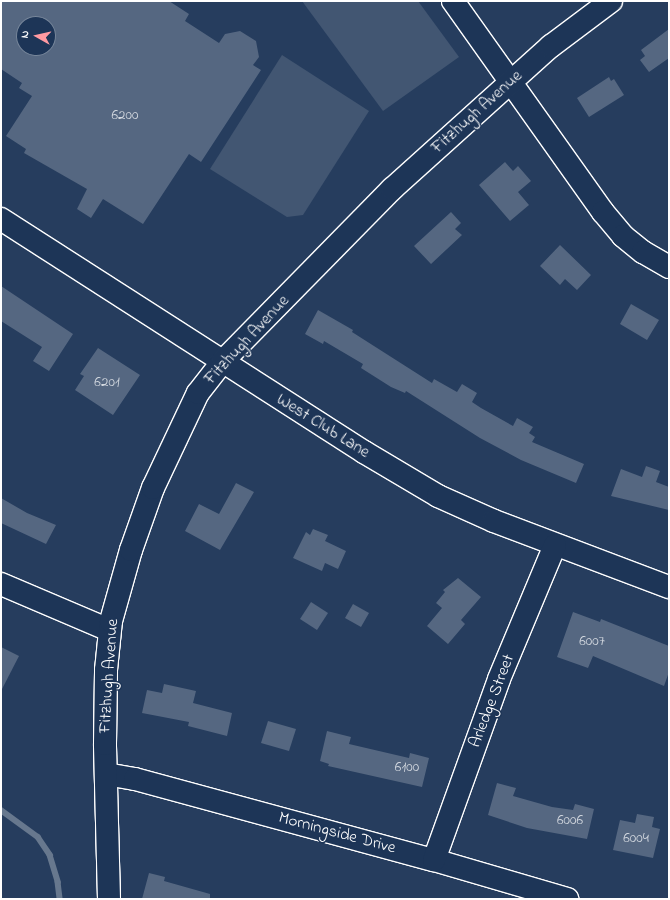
<!DOCTYPE html>
<style>
body{margin:0}
#map{position:relative;width:670px;height:900px;overflow:hidden;background:#263d5e;font-family:"Indie Flower",sans-serif}
div>[style]{position:absolute}
.green>*{inset:0;background:#425672}
.stream>*{height:5.5px;margin:-2.75px;padding:0 2.75px;transform-origin:2.75px;border-radius:2.75px;background:#67788e}
.building>*{inset:0;background:#556781}
.roads{filter:drop-shadow(1px 0 #fff) drop-shadow(-1px 0 #fff) drop-shadow(0 1px #fff) drop-shadow(0 -1px #fff)}
.minor>*{height:22px;margin:-11px;padding:0 11px;transform-origin:11px;border-radius:11px;background:#1d3557}
span{translate:-50% -50%;white-space:nowrap;text-align:center;line-height:1.15;-webkit-text-stroke:3px #1d3557;paint-order:stroke}
.number-label{font-size:15px;color:#d4d9e0}
.number-label span{-webkit-text-stroke-width:0}
.street-label{font-size:17px;color:#fff}
.frame{position:absolute;inset:0;border:2px solid #fff;pointer-events:none}
.north{position:absolute;left:16px;top:16px;width:40px;height:40px;box-sizing:border-box;background:#1d3557;border:1px solid #77869a;border-radius:50%;rotate:278deg;font-size:11px;font-weight:700;line-height:16px;text-align:center;color:#fff}
.north::after{content:'';display:block;margin:auto;width:14px;height:18px;background:#ff9aa2;clip-path:polygon(50% 0,100% 100%,50% 72%,0 100%)}
</style>
<div id="map">
<div class="green">
<div style="clip-path:polygon(302px 1px,418px 1px,459px 57px,383px 111px)"></div>
<div style="clip-path:polygon(282px 55px,369px 111px,303px 215px,287px 217px,210px 169px)"></div>
</div>
<div class="stream">
<div style="left:1px;top:810px;width:46px;rotate:36.1deg"></div>
<div style="left:38px;top:837px;width:22px;rotate:56deg"></div>
<div style="left:50px;top:855px;width:28px;rotate:73deg"></div>
<div style="left:58px;top:882px;width:17px;rotate:83deg"></div>
</div>
<div class="building">
<div style="clip-path:polygon(evenodd,1px 1px,169px 1px,189px 14px,185px 21px,219px 43px,225px 34px,240px 31px,256px 41px,259px 57px,253px 65px,261px 70px,201px 162px,189px 154px,143px 224px,103px 199px,91px 218px,77px 209px,87px 189px,24px 153px,26px 149px,6px 136px,32px 96px,19px 88px,22px 83px,1px 69px,1px 1px,24px 24px,48px 24px,48px 48px,24px 48px,24px 24px)"></div>
<div style="clip-path:polygon(669px 29px,669px 58px,649px 72px,640px 60px,645px 56px,641px 50px)"></div>
<div style="clip-path:polygon(609px 77px,611px 81px,614px 79px,624px 95px,589px 117px,577px 98px)"></div>
<div style="clip-path:polygon(505px 162px,513px 171px,518px 166px,531px 181px,518px 192px,529px 205px,510px 221px,479px 185px)"></div>
<div style="clip-path:polygon(451px 212px,461px 223px,455px 229px,462px 235px,431px 264px,414px 246px)"></div>
<div style="clip-path:polygon(560px 245px,591px 275px,577px 290px,565px 279px,560px 285px,540px 266px)"></div>
<div style="clip-path:polygon(1px 286px,73px 334px,49px 371px,33px 361px,42px 347px,1px 321px)"></div>
<div style="clip-path:polygon(631px 304px,659px 320px,647px 340px,620px 324px)"></div>
<div style="clip-path:polygon(318px 310px,353px 330px,352px 332px,432px 383px,434px 379px,457px 392px,462px 384px,477px 393px,472px 402px,481px 408px,513px 426px,517px 418px,533px 427px,529px 433px,535px 437px,532px 442px,584px 464px,576px 483px,521px 460px,480px 438px,406px 391px,405px 393px,391px 387px,361px 368px,363px 364px,324px 341px,323px 344px,305px 334px)"></div>
<div style="clip-path:polygon(98px 348px,140px 375px,113px 415px,75px 390px,84px 376px,80px 374px)"></div>
<div style="clip-path:polygon(646px 466px,660px 471px,656px 482px,669px 487px,669px 510px,611px 496px,621px 469px,642px 477px)"></div>
<div style="clip-path:polygon(236px 483px,254px 492px,220px 550px,185px 531px,199px 504px,219px 514px)"></div>
<div style="clip-path:polygon(1px 498px,27px 513px,56px 525px,46px 544px,1px 523px)"></div>
<div style="clip-path:polygon(313px 529px,328px 535px,325px 541px,346px 551px,338px 569px,325px 563px,322px 571px,293px 558px,306px 532px,310px 535px)"></div>
<div style="clip-path:polygon(458px 578px,481px 597px,461px 620px,465px 624px,448px 644px,427px 626px,442px 608px,436px 603px,445px 592px,443px 590px)"></div>
<div style="clip-path:polygon(311px 602px,328px 613px,317px 630px,300px 619px)"></div>
<div style="clip-path:polygon(353px 604px,369px 613px,361px 627px,345px 618px)"></div>
<div style="clip-path:polygon(573px 612px,600px 622px,601px 619px,669px 646px,669px 672px,664px 686px,593px 656px,588px 668px,557px 657px)"></div>
<div style="clip-path:polygon(1px 647px,19px 656px,1px 691px)"></div>
<div style="clip-path:polygon(164px 684px,196px 691px,193px 703px,232px 713px,227px 736px,188px 726px,189px 722px,142px 713px,147px 690px,162px 693px)"></div>
<div style="clip-path:polygon(268px 721px,296px 729px,289px 751px,261px 743px)"></div>
<div style="clip-path:polygon(327px 731px,351px 737px,349px 744px,409px 758px,410px 753px,429px 758px,422px 787px,328px 766px,329px 764px,320px 761px)"></div>
<div style="clip-path:polygon(497px 783px,516px 788px,513px 796px,552px 807px,573px 810px,575px 804px,594px 809px,587px 839px,527px 828px,488px 815px)"></div>
<div style="clip-path:polygon(637px 814px,654px 817px,652px 827px,660px 829px,653px 858px,613px 850px,620px 820px,635px 823px)"></div>
<div style="clip-path:polygon(149px 873px,165px 877px,164px 881px,210px 894px,210px 899px,142px 899px)"></div>
</div>
<div class="roads">
<div class="minor">
<div style="left:453px;top:1px;width:259px;rotate:54.6deg"></div>
<div style="left:603px;top:212px;width:31px;rotate:50deg"></div>
<div style="left:623px;top:236px;width:26px;rotate:39deg"></div>
<div style="left:643px;top:252px;width:30px;rotate:30deg"></div>
<div style="left:1px;top:219px;width:431px;rotate:32.7deg"></div>
<div style="left:364px;top:452px;width:86px;rotate:30.7deg"></div>
<div style="left:438px;top:496px;width:61px;rotate:24.1deg"></div>
<div style="left:494px;top:521px;width:187px;rotate:20.7deg"></div>
<div style="left:1px;top:584px;width:117px;rotate:23.1deg"></div>
<div style="left:106px;top:774px;width:29px;rotate:10deg"></div>
<div style="left:135px;top:779px;width:310px;rotate:15.2deg"></div>
<div style="left:434px;top:860px;width:139px;rotate:16.3deg"></div>
<div style="left:434px;top:860px;width:192px;rotate:-70.2deg"></div>
<div style="left:499px;top:679px;width:145px;rotate:-67.3deg"></div>
<div style="left:109px;top:899px;width:155px;rotate:-91.5deg"></div>
<div style="left:105px;top:744px;width:74px;rotate:-89.2deg"></div>
<div style="left:106px;top:670px;width:49px;rotate:-84.2deg"></div>
<div style="left:111px;top:621px;width:74px;rotate:-74.3deg"></div>
<div style="left:131px;top:550px;width:66px;rotate:-70.5deg"></div>
<div style="left:153px;top:488px;width:105px;rotate:-64.7deg"></div>
<div style="left:198px;top:393px;width:39px;rotate:-52deg"></div>
<div style="left:222px;top:362px;width:243px;rotate:-45.5deg"></div>
<div style="left:392px;top:189px;width:214px;rotate:-42deg"></div>
<div style="left:551px;top:46px;width:75px;rotate:-36.9deg"></div>
</div>
</div>
<div class="number-label">
<span style="left:125px;top:116px">6200</span>
<span style="left:107px;top:383px">6201</span>
<span style="left:592px;top:642px">6007</span>
<span style="left:407px;top:768px">6100</span>
<span style="left:570px;top:821px">6006</span>
<span style="left:636px;top:839px">6004</span>
</div>
<div class="street-label">
<span style="left:477px;top:112px;rotate:-42deg">Fitzhugh Avenue</span>
<span style="left:247px;top:340px;rotate:-47deg">Fitzhugh Avenue</span>
<span style="left:323px;top:426px;rotate:32deg">West Club Lane</span>
<span style="left:109px;top:676px;rotate:-86deg">Fitzhugh Avenue</span>
<span style="left:492px;top:701px;rotate:-69deg">Arledge Street</span>
<span style="left:337px;top:833px;rotate:15deg">Morningside Drive</span>
</div>
<div class="frame"></div>
<div class="north">N</div>
</div>
